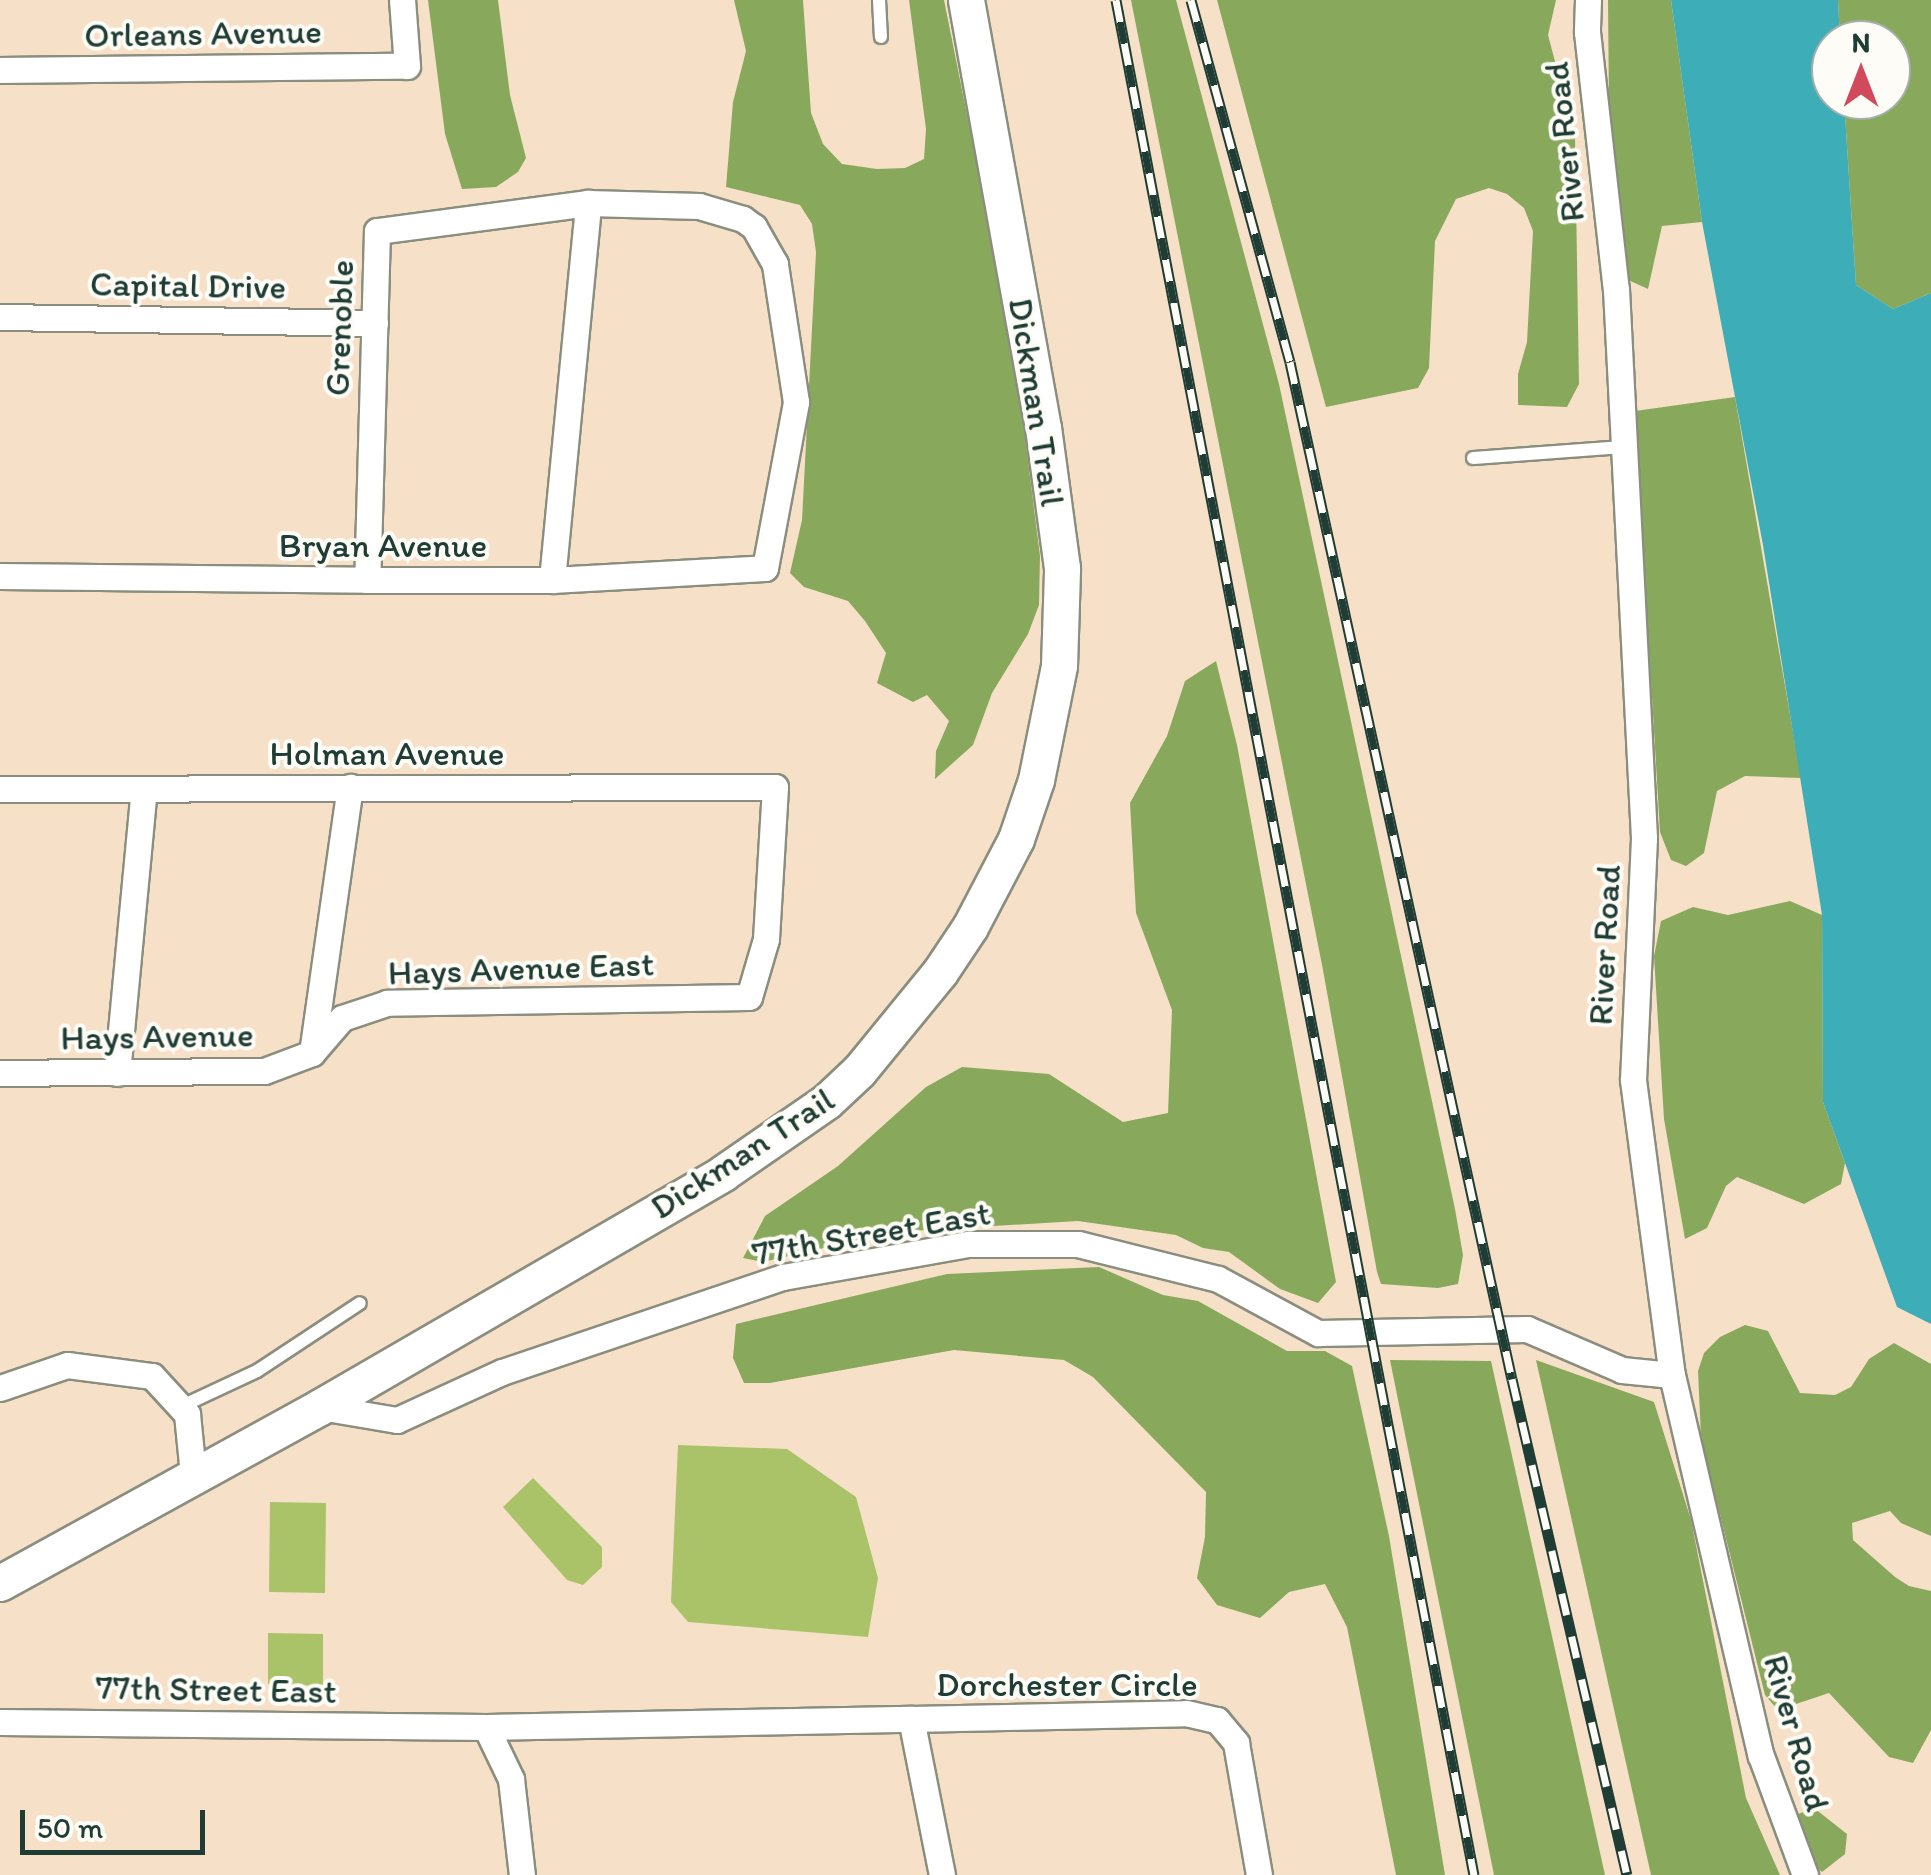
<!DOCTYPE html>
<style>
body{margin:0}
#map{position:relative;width:1931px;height:1875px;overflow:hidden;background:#f6e0c8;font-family:Itim,sans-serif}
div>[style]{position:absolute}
.green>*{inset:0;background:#abc368}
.forest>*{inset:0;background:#88a95c}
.water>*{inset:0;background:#3dadb8}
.roads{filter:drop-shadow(2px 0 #8a8e7e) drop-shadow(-2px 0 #8a8e7e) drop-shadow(0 2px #8a8e7e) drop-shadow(0 -2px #8a8e7e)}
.lane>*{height:12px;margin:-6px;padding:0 6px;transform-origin:6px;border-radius:6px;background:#fff}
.street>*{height:25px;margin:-12.5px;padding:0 12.5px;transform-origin:12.5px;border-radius:12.5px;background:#fff}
.secondary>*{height:35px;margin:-17.5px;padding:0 17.5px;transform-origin:17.5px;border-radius:17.5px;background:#fff}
.rail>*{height:11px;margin-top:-5.5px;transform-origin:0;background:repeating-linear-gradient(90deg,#fdfcf7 0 22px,#1f3d34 0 44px);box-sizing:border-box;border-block:2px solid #1f3d34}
span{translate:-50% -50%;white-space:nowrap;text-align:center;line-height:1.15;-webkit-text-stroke:8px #fdfcf7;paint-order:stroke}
.street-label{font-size:35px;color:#1f3d34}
.north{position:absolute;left:1811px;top:20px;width:100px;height:100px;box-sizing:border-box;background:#fdfcf7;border:2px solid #a4b0a9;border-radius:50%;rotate:0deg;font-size:28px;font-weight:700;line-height:40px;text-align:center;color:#1f3d34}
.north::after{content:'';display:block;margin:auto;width:35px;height:45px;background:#d1495b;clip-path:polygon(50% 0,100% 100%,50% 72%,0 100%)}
.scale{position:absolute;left:20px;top:1810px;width:185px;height:45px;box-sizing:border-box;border:5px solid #1f3d34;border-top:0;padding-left:12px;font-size:30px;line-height:35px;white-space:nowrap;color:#1f3d34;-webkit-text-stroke:8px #fdfcf7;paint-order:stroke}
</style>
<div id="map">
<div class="green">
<div style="clip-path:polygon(678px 1445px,787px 1449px,856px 1497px,878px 1578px,868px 1637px,688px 1622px,671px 1602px)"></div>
<div style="clip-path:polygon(533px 1478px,602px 1547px,602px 1567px,583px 1585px,567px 1580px,503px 1507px)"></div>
<div style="clip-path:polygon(270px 1502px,326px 1503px,325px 1593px,269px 1592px)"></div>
<div style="clip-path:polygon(268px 1633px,323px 1634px,323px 1686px,268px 1684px)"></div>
</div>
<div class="forest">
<div style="clip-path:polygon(428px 0,498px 0,510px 95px,526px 158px,518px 172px,496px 187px,462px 189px,445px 134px)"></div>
<div style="clip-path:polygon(734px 0,803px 0,811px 113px,823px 144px,842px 164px,877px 169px,905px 168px,924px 159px,926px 129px,909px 0,944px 0,1014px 349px,1040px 556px,1039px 605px,1028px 634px,992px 693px,973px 745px,935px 779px,936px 751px,949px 721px,927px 695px,913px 702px,877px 683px,886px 653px,865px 621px,848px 601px,804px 587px,790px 573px,802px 520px,816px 252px,812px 224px,800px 205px,726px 187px,733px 102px,746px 51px)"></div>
<div style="clip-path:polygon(1131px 0,1176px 0,1279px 384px,1455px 1209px,1463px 1255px,1458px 1284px,1438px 1288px,1381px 1284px,1377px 1272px,1323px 970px)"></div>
<div style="clip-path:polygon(1217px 0,1556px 0,1548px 35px,1575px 137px,1579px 384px,1567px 407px,1518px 405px,1518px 374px,1527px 342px,1533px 231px,1524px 208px,1507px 194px,1489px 188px,1456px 199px,1435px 241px,1429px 368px,1418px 388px,1326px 407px)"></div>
<div style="clip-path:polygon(1608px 0,1671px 0,1702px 222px,1662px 226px,1648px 289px,1626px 279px,1609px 109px)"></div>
<div style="clip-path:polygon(1838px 0,1931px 0,1931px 293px,1893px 309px,1856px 285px,1844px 100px,1891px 100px,1891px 40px,1840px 40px)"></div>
<div style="clip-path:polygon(1735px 397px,1801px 778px,1745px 776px,1717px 791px,1704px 853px,1686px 866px,1671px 860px,1660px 832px,1635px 411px)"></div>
<div style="clip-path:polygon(1216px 661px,1237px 745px,1336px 1282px,1318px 1303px,1280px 1289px,1229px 1252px,1203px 1248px,1176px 1235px,1078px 1221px,893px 1232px,763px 1262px,743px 1258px,765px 1216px,838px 1166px,926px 1087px,962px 1067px,1049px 1074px,1123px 1122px,1168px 1113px,1172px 1010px,1136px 913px,1130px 803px,1167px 736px,1185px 681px)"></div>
<div style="clip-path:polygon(1790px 901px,1822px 915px,1823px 1102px,1845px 1163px,1841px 1184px,1804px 1204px,1737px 1177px,1726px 1186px,1707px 1228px,1685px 1239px,1664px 1119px,1654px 956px,1661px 921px,1693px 907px,1728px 915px)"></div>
<div style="clip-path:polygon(1099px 1267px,1163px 1295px,1198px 1301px,1287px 1351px,1325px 1351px,1352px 1366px,1389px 1536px,1445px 1875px,1396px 1875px,1347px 1627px,1325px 1584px,1289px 1592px,1260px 1618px,1217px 1605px,1197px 1578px,1205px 1537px,1206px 1492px,1093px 1377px,1064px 1360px,954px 1350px,770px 1383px,744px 1383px,733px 1358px,736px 1324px,947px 1274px)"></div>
<div style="clip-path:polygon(1745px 1325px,1768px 1331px,1800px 1393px,1835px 1395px,1851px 1387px,1869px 1359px,1894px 1343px,1931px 1364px,1931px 1536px,1901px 1523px,1890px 1511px,1852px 1523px,1853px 1540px,1895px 1577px,1909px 1586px,1931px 1591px,1931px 1730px,1913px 1763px,1889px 1757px,1829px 1693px,1778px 1710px,1765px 1695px,1701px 1438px,1698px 1371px,1704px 1353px,1720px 1337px)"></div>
<div style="clip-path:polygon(1390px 1360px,1491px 1361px,1605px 1875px,1494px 1875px)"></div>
<div style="clip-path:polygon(1536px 1360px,1654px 1402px,1691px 1520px,1746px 1798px,1780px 1875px,1651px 1875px)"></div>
<div style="clip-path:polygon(1814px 1808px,1847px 1834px,1845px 1854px,1822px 1872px,1811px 1862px,1798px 1835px,1798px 1814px)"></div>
</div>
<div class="water">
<div style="clip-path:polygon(1671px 0,1838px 0,1840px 40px,1831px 40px,1831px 100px,1844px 100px,1856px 285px,1893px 309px,1931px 293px,1931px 1324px,1897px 1307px,1823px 1102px,1822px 915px,1763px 545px,1702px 222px)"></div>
</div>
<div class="roads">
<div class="lane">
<div style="left:879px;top:0;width:37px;rotate:87deg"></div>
<div style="left:1473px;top:458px;width:151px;rotate:-4.2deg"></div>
<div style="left:180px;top:1407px;width:85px;rotate:-25.1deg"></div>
<div style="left:257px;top:1371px;width:123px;rotate:-33.4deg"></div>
</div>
<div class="street">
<div style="left:1588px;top:0;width:32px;rotate:92deg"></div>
<div style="left:1587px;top:32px;width:259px;rotate:83.6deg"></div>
<div style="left:1616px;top:289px;width:550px;rotate:87.08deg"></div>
<div style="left:1644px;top:838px;width:242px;rotate:92.6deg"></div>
<div style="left:1633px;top:1080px;width:298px;rotate:82.5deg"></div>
<div style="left:1672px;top:1375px;width:391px;rotate:76.9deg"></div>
<div style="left:1761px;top:1756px;width:127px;rotate:69.7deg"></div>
<div style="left:0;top:70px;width:407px;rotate:-0.6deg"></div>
<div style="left:407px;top:66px;width:66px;rotate:-94.3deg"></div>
<div style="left:0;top:317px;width:375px;rotate:0.9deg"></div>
<div style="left:0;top:576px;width:367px;rotate:0.6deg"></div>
<div style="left:367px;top:580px;width:185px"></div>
<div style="left:552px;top:580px;width:213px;rotate:-3.2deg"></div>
<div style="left:765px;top:568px;width:169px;rotate:-79.4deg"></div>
<div style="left:796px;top:402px;width:140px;rotate:-98.7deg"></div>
<div style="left:775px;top:264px;width:43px;rotate:-119.6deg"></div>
<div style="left:754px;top:227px;width:14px;rotate:-144deg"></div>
<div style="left:743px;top:219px;width:46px;rotate:-163.5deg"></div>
<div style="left:699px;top:206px;width:111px;rotate:-178.5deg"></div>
<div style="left:588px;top:203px;width:213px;rotate:172.4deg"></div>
<div style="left:377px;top:231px;width:349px;rotate:91.6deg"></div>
<div style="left:552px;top:580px;width:379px;rotate:-84.5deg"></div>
<div style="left:0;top:789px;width:775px;rotate:-0.15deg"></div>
<div style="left:775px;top:787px;width:152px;rotate:93.4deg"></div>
<div style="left:766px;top:939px;width:60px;rotate:106.3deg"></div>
<div style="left:749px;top:997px;width:362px;rotate:179.1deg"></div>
<div style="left:387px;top:1003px;width:47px;rotate:161.6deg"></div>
<div style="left:342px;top:1018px;width:46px;rotate:130.6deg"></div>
<div style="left:312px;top:1053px;width:51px;rotate:159.4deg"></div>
<div style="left:264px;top:1071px;width:264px;rotate:179.6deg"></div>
<div style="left:312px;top:1053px;width:269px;rotate:-81.9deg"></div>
<div style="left:117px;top:1073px;width:284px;rotate:-84.6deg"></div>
<div style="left:0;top:1388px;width:71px;rotate:-18.9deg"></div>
<div style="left:67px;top:1365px;width:86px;rotate:7.4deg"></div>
<div style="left:152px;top:1376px;width:52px;rotate:47.4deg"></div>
<div style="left:187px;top:1414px;width:60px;rotate:84.3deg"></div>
<div style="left:320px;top:1407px;width:78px;rotate:9.6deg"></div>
<div style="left:397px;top:1420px;width:115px;rotate:-24.6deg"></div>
<div style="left:502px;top:1372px;width:297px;rotate:-18.7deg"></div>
<div style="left:783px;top:1277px;width:188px;rotate:-10.1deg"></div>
<div style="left:968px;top:1244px;width:110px"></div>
<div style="left:1078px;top:1244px;width:144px;rotate:14deg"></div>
<div style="left:1218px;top:1279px;width:114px;rotate:28.4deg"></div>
<div style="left:1318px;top:1333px;width:209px;rotate:-1.1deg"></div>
<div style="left:1527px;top:1329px;width:103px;rotate:23.3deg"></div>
<div style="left:1622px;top:1370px;width:50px;rotate:5.7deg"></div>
<div style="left:0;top:1722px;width:486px;rotate:0.6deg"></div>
<div style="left:486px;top:1727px;width:425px;rotate:-1.1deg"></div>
<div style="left:486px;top:1727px;width:58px;rotate:64.3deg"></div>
<div style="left:511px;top:1779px;width:97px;rotate:83.5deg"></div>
<div style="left:942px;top:1875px;width:159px;rotate:-101.2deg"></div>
<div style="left:911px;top:1719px;width:275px;rotate:-1.2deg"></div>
<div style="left:1186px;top:1713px;width:32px;rotate:13deg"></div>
<div style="left:1217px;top:1720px;width:30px;rotate:50deg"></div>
<div style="left:1236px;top:1743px;width:134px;rotate:80.1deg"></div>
</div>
<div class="secondary">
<div style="left:0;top:1583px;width:365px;rotate:-28.8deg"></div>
<div style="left:320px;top:1407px;width:466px;rotate:-30.1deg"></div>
<div style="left:723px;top:1173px;width:126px;rotate:-34.7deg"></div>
<div style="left:827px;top:1101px;width:44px;rotate:-43.2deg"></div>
<div style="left:859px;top:1071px;width:128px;rotate:-50.7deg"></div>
<div style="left:940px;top:972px;width:54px;rotate:-56.3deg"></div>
<div style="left:970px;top:927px;width:99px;rotate:-62.4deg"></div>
<div style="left:1016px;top:839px;width:62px;rotate:-71.3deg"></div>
<div style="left:1036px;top:780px;width:116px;rotate:-78.6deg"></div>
<div style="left:1059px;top:666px;width:98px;rotate:-88.2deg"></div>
<div style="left:1062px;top:568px;width:141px;rotate:-97.7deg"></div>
<div style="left:1043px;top:428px;width:435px;rotate:-100.2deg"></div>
</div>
</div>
<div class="rail">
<div style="left:1116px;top:0;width:1909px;rotate:79.19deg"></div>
<div style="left:1191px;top:0;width:375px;rotate:74.7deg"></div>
<div style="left:1290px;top:362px;width:1041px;rotate:77.69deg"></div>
<div style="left:1512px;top:1379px;width:509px;rotate:76.95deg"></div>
</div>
<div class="street-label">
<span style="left:203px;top:33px;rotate:-1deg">Orleans Avenue</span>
<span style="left:1564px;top:142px;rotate:-96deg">River Road</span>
<span style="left:188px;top:285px;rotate:1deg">Capital Drive</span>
<span style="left:339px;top:328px;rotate:-88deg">Grenoble</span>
<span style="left:1037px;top:402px;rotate:81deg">Dickman Trail</span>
<span style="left:383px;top:545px">Bryan Avenue</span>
<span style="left:387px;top:753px">Holman Avenue</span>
<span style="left:1604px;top:945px;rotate:-87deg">River Road</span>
<span style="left:521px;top:968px;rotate:-2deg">Hays Avenue East</span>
<span style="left:157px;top:1036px;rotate:-1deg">Hays Avenue</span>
<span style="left:742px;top:1153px;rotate:-33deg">Dickman Trail</span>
<span style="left:871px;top:1233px;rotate:-10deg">77th Street East</span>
<span style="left:1067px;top:1684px">Dorchester Circle</span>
<span style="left:216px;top:1689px;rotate:1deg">77th Street East</span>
<span style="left:1797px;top:1733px;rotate:74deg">River Road</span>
</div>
<div class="north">N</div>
<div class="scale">50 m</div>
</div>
